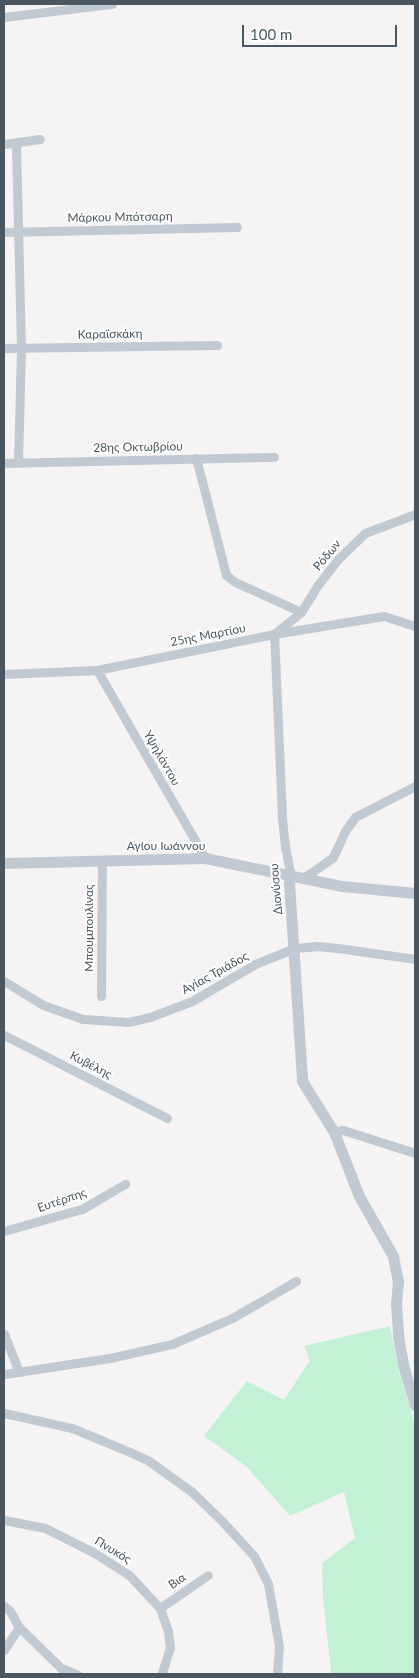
<!DOCTYPE html>
<meta charset="utf-8">
<style>
body{margin:0}
#map{position:relative;width:419px;height:1678px;overflow:hidden;background:#f5f3f3;font-family:Lato,sans-serif}
div>[style]{position:absolute}
.green>*{inset:0;background:#c3f1d5}
.minor>*{height:9px;margin:-4.5px;padding:0 4.5px;transform-origin:4.5px;border-radius:4.5px;background:#c1cad2}
.tertiary>*{height:11px;margin:-5.5px;padding:0 5.5px;transform-origin:5.5px;border-radius:5.5px;background:#c1cad2}
span{translate:-50% -50%;white-space:nowrap;text-align:center;line-height:1.15;-webkit-text-stroke:4px #fff;paint-order:stroke}
.street-label{font-size:12px;color:#4a5661}
.frame{position:absolute;inset:0;border:5px solid #4a5661;pointer-events:none}
.scale{position:absolute;left:242px;top:25px;width:155px;height:22px;box-sizing:border-box;border:2px solid #4a5661;border-top:0;padding-left:6px;font-size:15px;line-height:18px;white-space:nowrap;color:#4a5661;-webkit-text-stroke:4px #fff;paint-order:stroke}
</style>
<div id="map">
<div class="green">
<div style="clip-path:polygon(390px 1326px,398px 1368px,415px 1424px,415px 1674px,330px 1674px,331px 1669px,323px 1598px,322px 1563px,355px 1538px,344px 1492px,290px 1516px,247px 1467px,204px 1436px,247px 1381px,284px 1400px,310px 1360px,304px 1346px)"></div>
</div>
<div class="minor">
<div style="left:4px;top:17px;width:109px;rotate:-6.9deg"></div>
<div style="left:4px;top:144px;width:36px;rotate:-8deg"></div>
<div style="left:16px;top:144px;width:204px;rotate:88.6deg"></div>
<div style="left:21px;top:348px;width:114px;rotate:91.5deg"></div>
<div style="left:4px;top:232px;width:233px;rotate:-1.2deg"></div>
<div style="left:4px;top:348px;width:213px;rotate:-0.8deg"></div>
<div style="left:196px;top:458px;width:121px;rotate:75.6deg"></div>
<div style="left:226px;top:575px;width:11px;rotate:38deg"></div>
<div style="left:235px;top:582px;width:72px;rotate:24.4deg"></div>
<div style="left:4px;top:463px;width:270px;rotate:-1.3deg"></div>
<div style="left:97px;top:670px;width:217px;rotate:60.1deg"></div>
<div style="left:4px;top:674px;width:93px;rotate:-2.5deg"></div>
<div style="left:97px;top:670px;width:181px;rotate:-11.5deg"></div>
<div style="left:274px;top:634px;width:111px;rotate:-9.3deg"></div>
<div style="left:384px;top:616px;width:33px;rotate:18deg"></div>
<div style="left:291px;top:877px;width:31px;rotate:-101deg"></div>
<div style="left:285px;top:847px;width:31px;rotate:-96deg"></div>
<div style="left:282px;top:816px;width:182px;rotate:-92.5deg"></div>
<div style="left:274px;top:634px;width:35px;rotate:-39deg"></div>
<div style="left:301px;top:612px;width:31px;rotate:-58deg"></div>
<div style="left:317px;top:586px;width:33px;rotate:-52deg"></div>
<div style="left:337px;top:560px;width:39px;rotate:-44deg"></div>
<div style="left:365px;top:533px;width:53px;rotate:-20.8deg"></div>
<div style="left:302px;top:879px;width:38px;rotate:-35deg"></div>
<div style="left:333px;top:857px;width:29px;rotate:-65deg"></div>
<div style="left:345px;top:831px;width:17px;rotate:-54deg"></div>
<div style="left:355px;top:817px;width:68px;rotate:-27.3deg"></div>
<div style="left:4px;top:981px;width:46px;rotate:31.6deg"></div>
<div style="left:43px;top:1005px;width:42px;rotate:19.3deg"></div>
<div style="left:83px;top:1019px;width:45px;rotate:3.8deg"></div>
<div style="left:128px;top:1022px;width:23px;rotate:-13deg"></div>
<div style="left:150px;top:1017px;width:45px;rotate:-20.9deg"></div>
<div style="left:192px;top:1001px;width:73px;rotate:-30.4deg"></div>
<div style="left:255px;top:964px;width:43px;rotate:-21.8deg"></div>
<div style="left:295px;top:948px;width:21px;rotate:-5deg"></div>
<div style="left:316px;top:946px;width:22px;rotate:5deg"></div>
<div style="left:338px;top:948px;width:78px;rotate:8.1deg"></div>
<div style="left:101px;top:996px;width:135px;rotate:-89.6deg"></div>
<div style="left:4px;top:1035px;width:183px;rotate:27deg"></div>
<div style="left:334px;top:1132px;width:9px;rotate:-13deg"></div>
<div style="left:343px;top:1130px;width:76px;rotate:17.7deg"></div>
<div style="left:4px;top:1231px;width:81px;rotate:-15.8deg"></div>
<div style="left:82px;top:1209px;width:50px;rotate:-30.2deg"></div>
<div style="left:4px;top:1334px;width:41px;rotate:68.5deg"></div>
<div style="left:4px;top:1374px;width:107px;rotate:-8.6deg"></div>
<div style="left:110px;top:1358px;width:64px;rotate:-12.7deg"></div>
<div style="left:172px;top:1344px;width:65px;rotate:-23.4deg"></div>
<div style="left:232px;top:1318px;width:74px;rotate:-30deg"></div>
<div style="left:4px;top:1413px;width:70px;rotate:12.4deg"></div>
<div style="left:72px;top:1428px;width:63px;rotate:22.5deg"></div>
<div style="left:130px;top:1452px;width:21px;rotate:25deg"></div>
<div style="left:149px;top:1461px;width:53px;rotate:35.8deg"></div>
<div style="left:192px;top:1492px;width:42px;rotate:44deg"></div>
<div style="left:222px;top:1521px;width:47px;rotate:47.6deg"></div>
<div style="left:254px;top:1556px;width:31px;rotate:63deg"></div>
<div style="left:268px;top:1584px;width:63px;rotate:79.9deg"></div>
<div style="left:279px;top:1646px;width:28px;rotate:94deg"></div>
<div style="left:4px;top:1520px;width:42px;rotate:11deg"></div>
<div style="left:45px;top:1528px;width:54px;rotate:26.6deg"></div>
<div style="left:93px;top:1552px;width:43px;rotate:32.6deg"></div>
<div style="left:129px;top:1575px;width:45px;rotate:46.8deg"></div>
<div style="left:160px;top:1608px;width:24px;rotate:71deg"></div>
<div style="left:168px;top:1631px;width:16px;rotate:83deg"></div>
<div style="left:170px;top:1647px;width:28px;rotate:107deg"></div>
<div style="left:4px;top:1606px;width:8px;rotate:40deg"></div>
<div style="left:10px;top:1611px;width:18px;rotate:61deg"></div>
<div style="left:19px;top:1627px;width:59px;rotate:44.3deg"></div>
<div style="left:61px;top:1668px;width:17px;rotate:21deg"></div>
<div style="left:160px;top:1608px;width:58px;rotate:-34.5deg"></div>
<div style="left:4px;top:1650px;width:27px;rotate:-57deg"></div>
</div>
<div class="tertiary">
<div style="left:4px;top:863px;width:201px;rotate:-1.4deg"></div>
<div style="left:205px;top:858px;width:140px;rotate:11.6deg"></div>
<div style="left:342px;top:886px;width:73px;rotate:5.5deg"></div>
<div style="left:291px;top:877px;width:6px;rotate:108deg"></div>
<div style="left:289px;top:883px;width:198px;rotate:86.2deg"></div>
<div style="left:302px;top:1081px;width:60px;rotate:57.9deg"></div>
<div style="left:334px;top:1132px;width:69px;rotate:68.7deg"></div>
<div style="left:359px;top:1196px;width:69px;rotate:60.5deg"></div>
<div style="left:393px;top:1256px;width:25px;rotate:79deg"></div>
<div style="left:398px;top:1281px;width:23px;rotate:95deg"></div>
<div style="left:396px;top:1304px;width:32px;rotate:86deg"></div>
<div style="left:398px;top:1336px;width:29px;rotate:80deg"></div>
<div style="left:403px;top:1365px;width:42px;rotate:73.3deg"></div>
</div>
<div class="street-label">
<span style="left:120px;top:217px;rotate:-1deg">Μάρκου Μπότσαρη</span>
<span style="left:110px;top:334px;rotate:-1deg">Καραϊσκάκη</span>
<span style="left:138px;top:447px;rotate:-1deg">28ης Οκτωβρίου</span>
<span style="left:327px;top:555px;rotate:-50deg">Ρόδων</span>
<span style="left:208px;top:635px;rotate:-11deg">25ης Μαρτίου</span>
<span style="left:162px;top:758px;rotate:60deg">Υψηλάντου</span>
<span style="left:166px;top:846px">Αγίου Ιωάννου</span>
<span style="left:276px;top:889px;rotate:-95deg">Διονύσου</span>
<span style="left:89px;top:928px;rotate:-90deg">Μπουμπουλίνας</span>
<span style="left:215px;top:973px;rotate:-29deg">Αγίας Τριάδος</span>
<span style="left:91px;top:1065px;rotate:27deg">Κυβέλης</span>
<span style="left:62px;top:1200px;rotate:-19deg">Ευτέρπης</span>
<span style="left:113px;top:1550px;rotate:31deg">Πνυκός</span>
<span style="left:177px;top:1581px;rotate:-35deg">Βια</span>
</div>
<div class="frame"></div>
<div class="scale">100 m</div>
</div>
